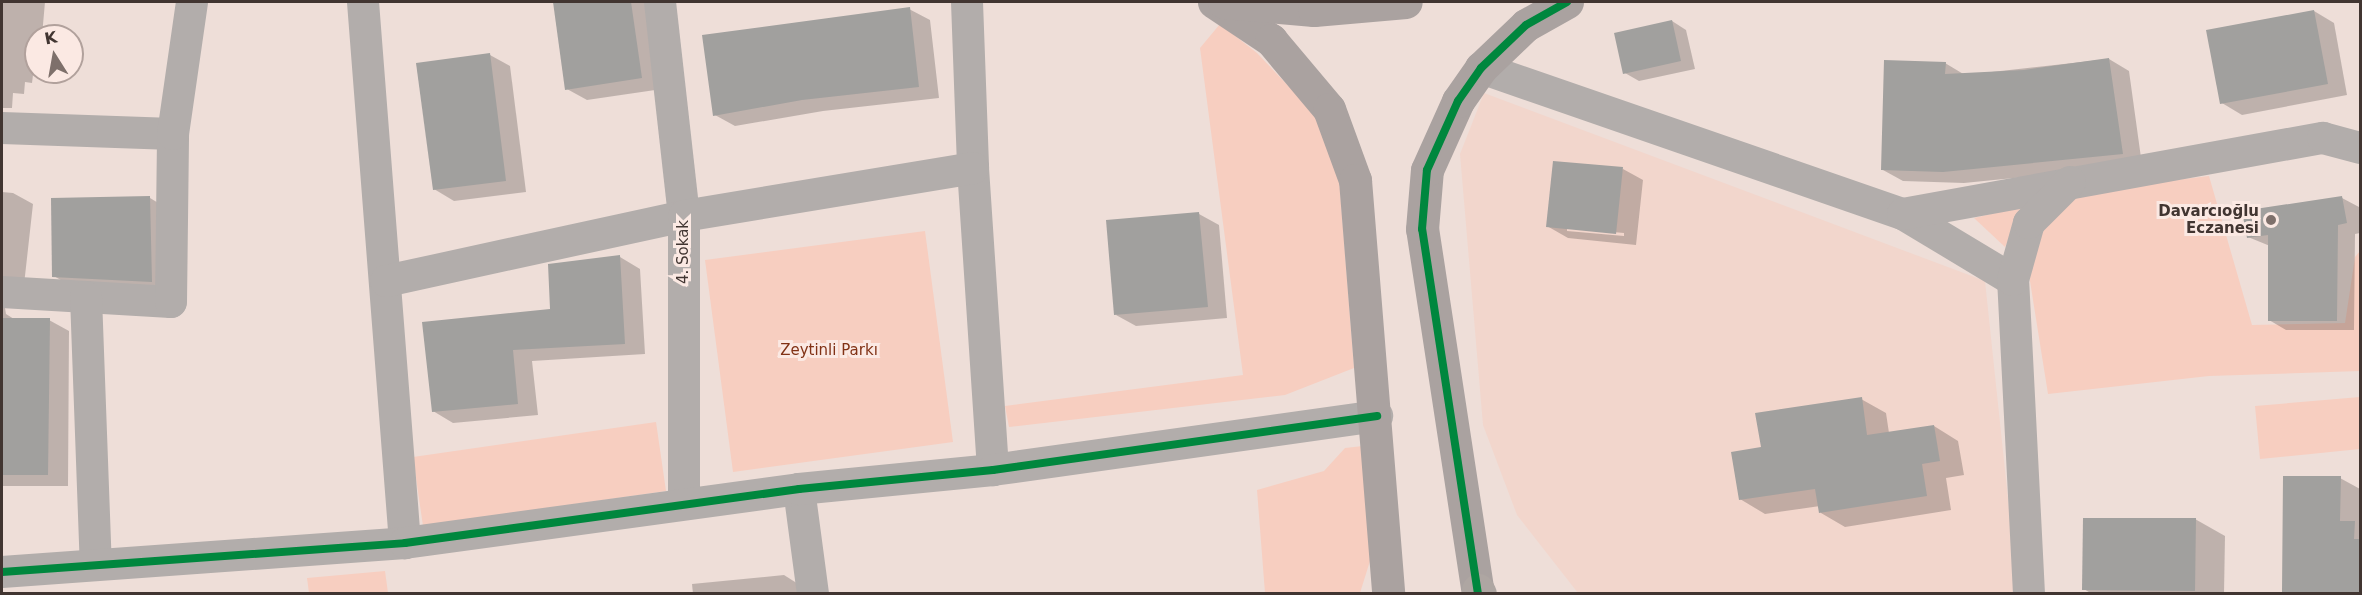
<!DOCTYPE html>
<meta charset="utf-8">
<style>
body{margin:0}
#map{position:relative;width:2362px;height:595px;overflow:hidden;background:#eeded8;font-family:"DejaVu Sans",sans-serif}
div>[style]{position:absolute}
.built>*{inset:0;background:#f2d6cc}
.green>*{inset:0;background:#f7cec0}
.shadow>*{inset:0;background:#0003}
.building>*{inset:0;background:#a1a09e}
.street>*{height:32px;margin:-16px;padding:0 16px;transform-origin:16px;border-radius:16px;background:#b2adab}
.secondary>*{height:33px;margin:-16.5px;padding:0 16.5px;transform-origin:16.5px;border-radius:16.5px;background:#aaa2a0}
.primary>*{height:33px;margin:-16.5px;padding:0 16.5px;transform-origin:16.5px;border-radius:16.5px;background:#aea6a2}
.cycleway>*{height:8px;margin:-4px;padding:0 4px;transform-origin:4px;border-radius:4px;background:#00873e}
.dots>*{width:16px;height:16px;translate:-50% -50%;box-sizing:border-box;border:3px solid #fbe9e3;border-radius:50%}
span{translate:-50% -50%;white-space:nowrap;text-align:center;line-height:1.15;-webkit-text-stroke:6px #fbe9e3;paint-order:stroke}
.poi-label{font-size:15px;color:#413531;font-weight:700}
.right{translate:-100% -50%;text-align:right}
.street-label{font-size:15px;color:#413531}
.park-label{font-size:15px;color:#813215}
.frame{position:absolute;inset:0;border:3px solid #413531;pointer-events:none}
.north{position:absolute;left:24px;top:24px;width:60px;height:60px;box-sizing:border-box;background:#fbe9e3;border:2px solid #b1a19c;border-radius:50%;rotate:349deg;font-size:16px;font-weight:700;line-height:24px;text-align:center;color:#413531}
.north::after{content:'';display:block;margin:auto;width:21px;height:27px;background:#7e706b;clip-path:polygon(50% 0,100% 100%,50% 72%,0 100%)}
</style>
<div id="map">
<div class="built">
<div style="clip-path:polygon(1484px 93px,1985px 281px,2018px 593px,1578px 593px,1517px 515px,1483px 425px,1460px 154px)"></div>
</div>
<div class="green">
<div style="clip-path:polygon(1220px 24px,1257px 53px,1314px 113px,1339px 177px,1354px 368px,1285px 395px,1009px 427px,1005px 406px,1243px 375px,1200px 48px)"></div>
<div style="clip-path:polygon(2209px 176px,2252px 325px,2345px 323px,2355px 257px,2360px 251px,2360px 371px,2209px 376px,2048px 394px,2029px 275px,2039px 233px,2083px 191px)"></div>
<div style="clip-path:polygon(2025px 206px,2005px 247px,1974px 218px)"></div>
<div style="clip-path:polygon(925px 231px,953px 442px,733px 472px,705px 260px)"></div>
<div style="clip-path:polygon(2360px 397px,2360px 449px,2260px 459px,2255px 406px)"></div>
<div style="clip-path:polygon(656px 422px,666px 491px,423px 526px,413px 457px)"></div>
<div style="clip-path:polygon(1363px 446px,1370px 561px,1360px 593px,1265px 593px,1257px 490px,1324px 471px,1345px 448px)"></div>
<div style="clip-path:polygon(385px 571px,388px 593px,309px 593px,307px 578px)"></div>
</div>
<div class="shadow">
<div style="clip-path:polygon(2px 2px,45px 2px,42px 36px,36px 36px,39px 75px,33px 75px,32px 83px,25px 82px,24px 94px,13px 93px,12px 108px,2px 108px)"></div>
<div style="clip-path:polygon(554px 2px,649px 2px,662px 89px,587px 100px,567px 89px)"></div>
<div style="clip-path:polygon(909px 9px,930px 20px,939px 98px,823px 111px,735px 126px,715px 115px)"></div>
<div style="clip-path:polygon(2314px 11px,2334px 23px,2347px 95px,2242px 115px,2222px 103px)"></div>
<div style="clip-path:polygon(1672px 21px,1686px 30px,1695px 69px,1639px 81px,1625px 73px)"></div>
<div style="clip-path:polygon(490px 55px,510px 66px,526px 192px,454px 201px,434px 189px)"></div>
<div style="clip-path:polygon(2109px 59px,2129px 71px,2142px 165px,1964px 183px,1903px 181px,1883px 170px,1945px 63px,1965px 75px)"></div>
<div style="clip-path:polygon(evenodd,1623px 169px,1643px 180px,1636px 245px,1568px 238px,1547px 226px,1623px 169px,1567px 228px,1624px 233px,1624px 236px,1567px 231px,1567px 228px)"></div>
<div style="clip-path:polygon(2px 192px,13px 193px,33px 204px,24px 285px,4px 302px,6px 314px,14px 319px,49px 320px,69px 331px,68px 486px,2px 486px)"></div>
<div style="clip-path:polygon(150px 198px,170px 210px,171px 293px,74px 288px,54px 276px)"></div>
<div style="clip-path:polygon(2342px 198px,2359px 207px,2360px 216px,2360px 233px,2355px 234px,2354px 330px,2286px 330px,2269px 320px,2270px 246px,2248px 237px)"></div>
<div style="clip-path:polygon(1199px 214px,1219px 225px,1227px 318px,1136px 326px,1116px 315px)"></div>
<div style="clip-path:polygon(620px 257px,640px 269px,645px 354px,532px 361px,538px 415px,453px 423px,433px 411px)"></div>
<div style="clip-path:polygon(1861px 399px,1886px 413px,1889px 433px,1934px 426px,1958px 441px,1964px 475px,1946px 478px,1951px 510px,1845px 527px,1821px 513px,1820px 506px,1765px 514px,1740px 499px,1762px 448px)"></div>
<div style="clip-path:polygon(2340px 478px,2360px 489px,2360px 594px,2289px 594px,2284px 591px)"></div>
<div style="clip-path:polygon(2195px 519px,2225px 536px,2224px 594px,2092px 594px,2084px 589px)"></div>
<div style="clip-path:polygon(784px 575px,814px 594px,693px 594px,692px 584px)"></div>
</div>
<div class="building">
<div style="clip-path:polygon(553px 2px,631px 2px,642px 78px,565px 90px)"></div>
<div style="clip-path:polygon(910px 7px,919px 87px,802px 100px,713px 116px,702px 35px)"></div>
<div style="clip-path:polygon(2314px 10px,2328px 84px,2220px 104px,2206px 30px)"></div>
<div style="clip-path:polygon(1672px 20px,1681px 61px,1623px 74px,1614px 33px)"></div>
<div style="clip-path:polygon(490px 53px,506px 181px,433px 190px,416px 63px)"></div>
<div style="clip-path:polygon(2109px 58px,2123px 154px,1943px 172px,1881px 170px,1884px 60px,1946px 62px,1945px 74px,2024px 70px)"></div>
<div style="clip-path:polygon(1553px 161px,1623px 167px,1616px 234px,1546px 227px)"></div>
<div style="clip-path:polygon(150px 196px,152px 282px,52px 277px,51px 198px)"></div>
<div style="clip-path:polygon(2342px 196px,2347px 223px,2338px 225px,2337px 321px,2268px 321px,2268px 235px,2247px 238px,2242px 211px)"></div>
<div style="clip-path:polygon(1199px 212px,1208px 307px,1114px 315px,1106px 220px)"></div>
<div style="clip-path:polygon(620px 255px,625px 344px,513px 350px,518px 404px,432px 412px,422px 322px,550px 309px,548px 264px)"></div>
<div style="clip-path:polygon(2px 318px,50px 318px,48px 475px,2px 475px)"></div>
<div style="clip-path:polygon(1862px 397px,1867px 435px,1934px 425px,1940px 461px,1922px 464px,1927px 496px,1819px 513px,1815px 489px,1739px 500px,1731px 452px,1761px 447px,1755px 413px)"></div>
<div style="clip-path:polygon(2283px 476px,2341px 476px,2340px 521px,2355px 521px,2354px 539px,2361px 539px,2361px 592px,2282px 592px)"></div>
<div style="clip-path:polygon(2083px 518px,2196px 518px,2195px 591px,2082px 590px)"></div>
</div>
<div class="street">
<div style="left:363px;top:2px;width:543px;rotate:85.56deg"></div>
<div style="left:660px;top:2px;width:215px;rotate:83.6deg"></div>
<div style="left:684px;top:216px;width:288px;rotate:90deg"></div>
<div style="left:967px;top:2px;width:166px;rotate:87.9deg"></div>
<div style="left:973px;top:168px;width:303px;rotate:86.2deg"></div>
<div style="left:1481px;top:68px;width:447px;rotate:19.1deg"></div>
<div style="left:1903px;top:214px;width:128px;rotate:31deg"></div>
<div style="left:2px;top:128px;width:171px;rotate:2deg"></div>
<div style="left:1903px;top:214px;width:427px;rotate:-10.3deg"></div>
<div style="left:2323px;top:138px;width:38px;rotate:15deg"></div>
<div style="left:386px;top:281px;width:305px;rotate:-12.3deg"></div>
<div style="left:684px;top:216px;width:293px;rotate:-9.4deg"></div>
<div style="left:2px;top:292px;width:169px;rotate:3.4deg"></div>
<div style="left:171px;top:302px;width:168px;rotate:-89.3deg"></div>
<div style="left:173px;top:134px;width:133px;rotate:-81.8deg"></div>
<div style="left:86px;top:297px;width:268px;rotate:87.9deg"></div>
<div style="left:799px;top:489px;width:106px;rotate:82.4deg"></div>
<div style="left:2px;top:572px;width:404px;rotate:-4.1deg"></div>
<div style="left:405px;top:543px;width:398px;rotate:-7.8deg"></div>
<div style="left:799px;top:489px;width:195px;rotate:-5.6deg"></div>
<div style="left:993px;top:470px;width:388px;rotate:-8deg"></div>
<div style="left:2029px;top:594px;width:314px;rotate:-92.9deg"></div>
<div style="left:2013px;top:280px;width:59px;rotate:-74.3deg"></div>
<div style="left:2029px;top:223px;width:58px;rotate:-45deg"></div>
</div>
<div class="secondary">
<div style="left:1214px;top:2px;width:69px;rotate:33.7deg"></div>
<div style="left:1271px;top:40px;width:90px;rotate:50deg"></div>
<div style="left:1329px;top:109px;width:76px;rotate:69.9deg"></div>
<div style="left:1355px;top:180px;width:415px;rotate:85.4deg"></div>
<div style="left:1224px;top:2px;width:90px;rotate:5.1deg"></div>
<div style="left:1314px;top:10px;width:92px;rotate:-5deg"></div>
<div style="left:1478px;top:594px;width:369px;rotate:-98.7deg"></div>
<div style="left:1422px;top:229px;width:59px;rotate:-85.2deg"></div>
<div style="left:1427px;top:170px;width:76px;rotate:-65.8deg"></div>
<div style="left:1458px;top:101px;width:40px;rotate:-55.1deg"></div>
<div style="left:1481px;top:68px;width:62px;rotate:-43.7deg"></div>
<div style="left:1526px;top:25px;width:47px;rotate:-29.3deg"></div>
</div>
<div class="primary">
<div style="left:1478px;top:590px;width:4px;rotate:63deg"></div>
</div>
<div class="cycleway">
<div style="left:2px;top:572px;width:404px;rotate:-4.1deg"></div>
<div style="left:405px;top:543px;width:398px;rotate:-7.8deg"></div>
<div style="left:799px;top:489px;width:195px;rotate:-5.6deg"></div>
<div style="left:993px;top:470px;width:388px;rotate:-8deg"></div>
<div style="left:1478px;top:594px;width:369px;rotate:-98.7deg"></div>
<div style="left:1422px;top:229px;width:59px;rotate:-85.2deg"></div>
<div style="left:1427px;top:170px;width:76px;rotate:-65.8deg"></div>
<div style="left:1458px;top:101px;width:40px;rotate:-55.1deg"></div>
<div style="left:1481px;top:68px;width:62px;rotate:-43.7deg"></div>
<div style="left:1526px;top:25px;width:47px;rotate:-29.3deg"></div>
</div>
<div class="dots">
<div style="left:2271px;top:220px;background:#7e706b"></div>
</div>
<div class="poi-label">
<span class="right" style="left:2259px;top:220px">Davarcıoğlu<br>Eczanesi</span>
</div>
<div class="street-label">
<span style="left:684px;top:252px;rotate:-90deg">4. Sokak</span>
</div>
<div class="park-label">
<span style="left:829px;top:351px">Zeytinli Parkı</span>
</div>
<div class="frame"></div>
<div class="north">K</div>
</div>
